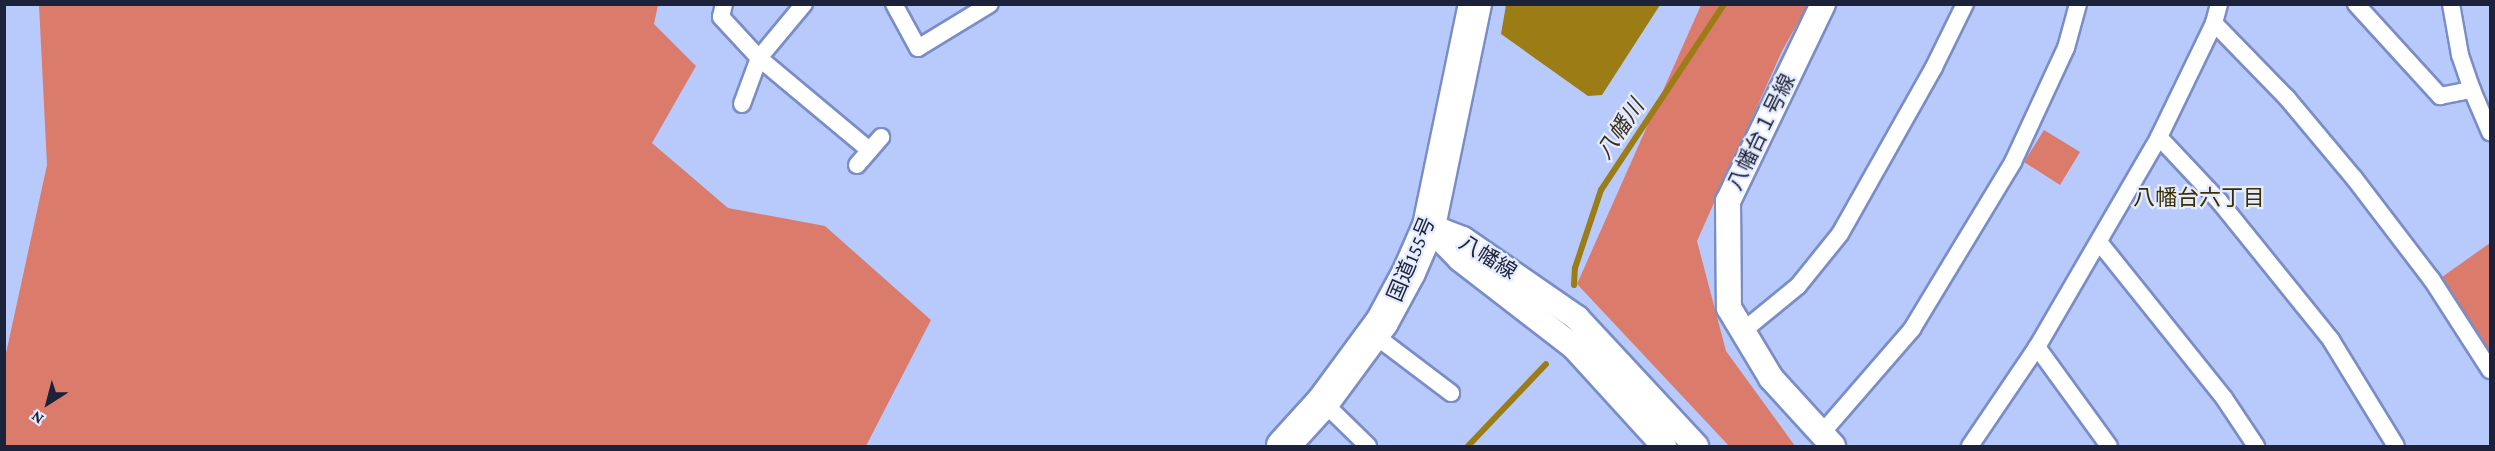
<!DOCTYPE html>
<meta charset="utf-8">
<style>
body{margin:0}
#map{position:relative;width:2495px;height:451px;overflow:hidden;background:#b8cafb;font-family:"Crimson Pro","Noto Sans JP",serif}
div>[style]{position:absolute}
.green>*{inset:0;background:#db7b6c}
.water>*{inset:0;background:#9c7c15}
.stream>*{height:6px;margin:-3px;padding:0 3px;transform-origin:3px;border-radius:3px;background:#9c7c15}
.roads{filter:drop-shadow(2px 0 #7a8dc7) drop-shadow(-2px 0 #7a8dc7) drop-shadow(0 2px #7a8dc7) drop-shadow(0 -2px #7a8dc7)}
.street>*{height:16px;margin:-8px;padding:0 8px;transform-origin:8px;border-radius:8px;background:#fff}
.secondary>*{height:24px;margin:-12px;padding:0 12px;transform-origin:12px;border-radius:12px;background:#fff}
.highway>*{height:32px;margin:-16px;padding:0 16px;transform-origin:16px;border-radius:16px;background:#fff}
span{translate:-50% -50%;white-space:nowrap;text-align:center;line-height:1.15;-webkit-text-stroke:4.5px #e5ecff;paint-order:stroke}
.street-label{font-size:21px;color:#1b2239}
.water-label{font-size:22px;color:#38301c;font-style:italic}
.neighbourhood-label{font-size:22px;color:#3c2e03}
.frame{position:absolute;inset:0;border:6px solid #1b2239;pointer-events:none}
.north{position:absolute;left:18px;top:373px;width:60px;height:60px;-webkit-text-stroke:4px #e5ecff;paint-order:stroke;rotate:216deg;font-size:16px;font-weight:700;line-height:24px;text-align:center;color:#1b2239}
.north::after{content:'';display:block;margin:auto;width:21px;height:27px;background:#1b2239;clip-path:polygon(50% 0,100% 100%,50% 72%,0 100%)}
</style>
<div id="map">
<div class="green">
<div style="clip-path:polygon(39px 5px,658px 5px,654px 24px,696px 66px,652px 143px,728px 208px,825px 226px,931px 320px,866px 446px,5px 446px,5px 358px,47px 165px)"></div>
<div style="clip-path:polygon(1701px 5px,1808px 5px,1782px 51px,1697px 241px,1726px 351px,1795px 446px,1729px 446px,1577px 284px)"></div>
<div style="clip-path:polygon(2044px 130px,2080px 152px,2060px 185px,2024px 162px)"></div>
<div style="clip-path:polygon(2490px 243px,2490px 352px,2442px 277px)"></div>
</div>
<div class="water">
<div style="clip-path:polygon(1506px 5px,1506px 4px,1660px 5px,1602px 95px,1588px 96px,1501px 34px)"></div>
</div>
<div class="stream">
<div style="left:1574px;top:285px;width:17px;rotate:-87deg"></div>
<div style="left:1575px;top:268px;width:82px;rotate:-71.6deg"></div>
<div style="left:1601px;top:190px;width:223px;rotate:-56.5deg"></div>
<div style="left:1468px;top:446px;width:113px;rotate:-46.4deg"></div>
</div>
<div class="roads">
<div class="street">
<div style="left:724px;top:4px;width:13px;rotate:103deg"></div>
<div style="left:721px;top:17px;width:56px;rotate:47.2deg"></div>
<div style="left:759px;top:58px;width:70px;rotate:-50.2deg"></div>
<div style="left:894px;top:4px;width:50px;rotate:61.4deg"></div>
<div style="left:918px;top:48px;width:84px;rotate:-31.4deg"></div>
<div style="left:2356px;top:4px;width:125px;rotate:47.6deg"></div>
<div style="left:2440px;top:96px;width:33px;rotate:-11deg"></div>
<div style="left:2451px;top:4px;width:52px;rotate:80deg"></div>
<div style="left:2460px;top:55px;width:37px;rotate:71deg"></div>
<div style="left:2472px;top:90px;width:46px;rotate:66.8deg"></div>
<div style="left:2214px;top:23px;width:105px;rotate:45.8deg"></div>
<div style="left:2287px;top:98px;width:104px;rotate:50.1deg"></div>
<div style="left:2354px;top:178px;width:128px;rotate:52.6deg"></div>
<div style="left:2432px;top:280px;width:107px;rotate:57.2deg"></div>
<div style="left:742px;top:104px;width:49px;rotate:-69.7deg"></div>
<div style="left:759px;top:58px;width:143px;rotate:39.9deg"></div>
<div style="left:2159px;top:137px;width:88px;rotate:46.8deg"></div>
<div style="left:2219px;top:201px;width:179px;rotate:51.1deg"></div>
<div style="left:2331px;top:340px;width:124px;rotate:58.5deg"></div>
<div style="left:857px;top:165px;width:37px;rotate:-49deg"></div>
<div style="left:2099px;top:242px;width:200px;rotate:51.3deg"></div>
<div style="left:2224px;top:398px;width:58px;rotate:56.3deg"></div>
<div style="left:1743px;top:331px;width:71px;rotate:-39.3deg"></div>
<div style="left:1798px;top:286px;width:67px;rotate:-51.1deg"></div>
<div style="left:1840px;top:234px;width:192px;rotate:-60.6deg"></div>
<div style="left:1934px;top:67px;width:70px;rotate:-63.8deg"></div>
<div style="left:1373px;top:334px;width:98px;rotate:37.1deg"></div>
<div style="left:2037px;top:347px;width:122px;rotate:54deg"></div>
<div style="left:1323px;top:402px;width:63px;rotate:44.4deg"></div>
<div style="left:1822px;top:433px;width:138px;rotate:-49.1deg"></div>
<div style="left:1912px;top:329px;width:195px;rotate:-58.8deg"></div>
<div style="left:2013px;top:162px;width:126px;rotate:-65.1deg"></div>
<div style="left:2066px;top:48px;width:46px;rotate:-74.7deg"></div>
<div style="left:1970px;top:446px;width:120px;rotate:-55.9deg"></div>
<div style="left:2037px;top:347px;width:243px;rotate:-59.8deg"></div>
<div style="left:2159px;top:137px;width:127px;rotate:-64.2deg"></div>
<div style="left:2214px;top:23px;width:20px;rotate:-75deg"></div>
</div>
<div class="secondary">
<div style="left:1823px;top:4px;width:219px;rotate:115.7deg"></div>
<div style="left:1728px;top:201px;width:107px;rotate:89.5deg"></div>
<div style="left:1729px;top:308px;width:82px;rotate:59deg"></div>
<div style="left:1771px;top:378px;width:92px;rotate:47.6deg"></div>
<div style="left:1429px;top:226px;width:36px;rotate:21deg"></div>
<div style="left:1463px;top:239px;width:139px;rotate:34.7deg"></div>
<div style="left:1577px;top:318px;width:175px;rotate:47.1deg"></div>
<div style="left:1432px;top:230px;width:40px;rotate:46deg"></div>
<div style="left:1460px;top:259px;width:144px;rotate:37.7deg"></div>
<div style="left:1574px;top:347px;width:134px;rotate:47.7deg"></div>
</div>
<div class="highway">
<div style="left:1283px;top:446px;width:59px;rotate:-47.7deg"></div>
<div style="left:1323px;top:402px;width:99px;rotate:-53.6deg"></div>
<div style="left:1382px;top:322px;width:57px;rotate:-61.6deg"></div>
<div style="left:1409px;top:272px;width:50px;rotate:-66.5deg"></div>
<div style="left:1429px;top:226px;width:227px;rotate:-78.3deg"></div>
</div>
</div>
<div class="street-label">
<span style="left:1761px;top:132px;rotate:-64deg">八幡台１号線</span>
<span style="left:1488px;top:257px;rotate:32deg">八幡線</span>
<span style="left:1411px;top:259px;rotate:-67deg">国道155号</span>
</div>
<div class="water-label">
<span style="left:1620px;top:129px;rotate:-56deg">八幡川</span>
</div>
<div class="neighbourhood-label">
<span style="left:2199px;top:198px">八幡台六丁目</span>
</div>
<div class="frame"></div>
<div class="north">N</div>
</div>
